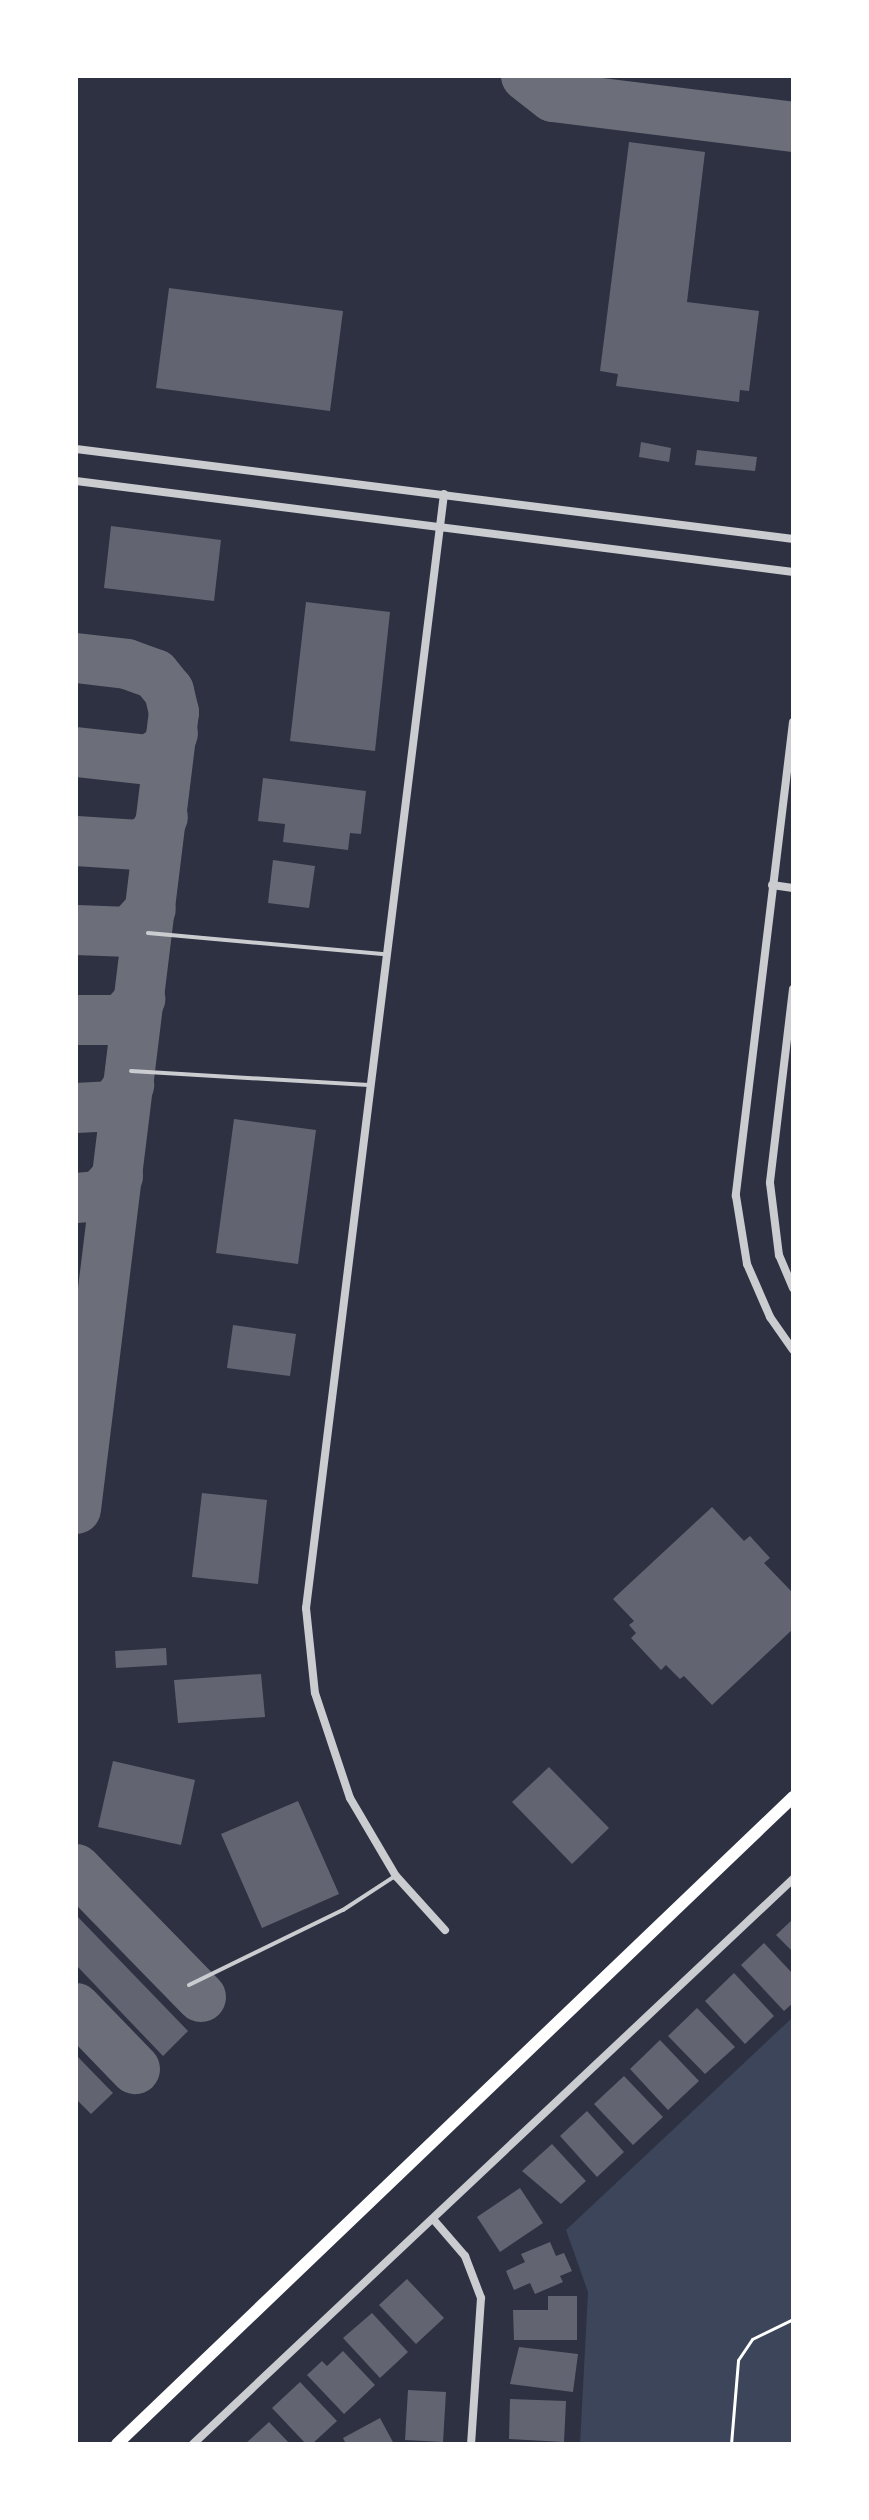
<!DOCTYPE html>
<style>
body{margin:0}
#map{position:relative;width:869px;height:2520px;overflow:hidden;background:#2d3142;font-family:"Space Grotesk",sans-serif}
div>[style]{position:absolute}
.green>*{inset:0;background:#3c4559}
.taxiway>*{height:50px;margin:-25px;padding:0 25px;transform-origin:25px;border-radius:25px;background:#6c6f7a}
.building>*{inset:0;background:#626471}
.path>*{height:3px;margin:-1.5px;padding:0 1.5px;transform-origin:1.5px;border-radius:1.5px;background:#fff}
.service>*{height:4px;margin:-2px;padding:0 2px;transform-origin:2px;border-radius:2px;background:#caccd0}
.minor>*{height:8px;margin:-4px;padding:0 4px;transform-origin:4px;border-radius:4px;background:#caccd0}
.secondary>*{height:12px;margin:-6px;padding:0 6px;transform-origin:6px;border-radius:6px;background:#fff}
span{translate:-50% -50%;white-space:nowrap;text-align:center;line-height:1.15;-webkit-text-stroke:6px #fff;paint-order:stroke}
.frame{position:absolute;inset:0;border:78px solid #fff;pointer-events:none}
</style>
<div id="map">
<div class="green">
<div style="clip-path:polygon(793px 2017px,793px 2444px,580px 2444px,588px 2292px,566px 2230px)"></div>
</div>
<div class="taxiway">
<div style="left:526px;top:76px;width:34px;rotate:38deg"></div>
<div style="left:553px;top:97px;width:242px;rotate:7.1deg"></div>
<div style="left:76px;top:658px;width:51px;rotate:6.7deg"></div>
<div style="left:127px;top:664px;width:30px;rotate:20deg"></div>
<div style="left:155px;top:674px;width:22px;rotate:51deg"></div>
<div style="left:169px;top:691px;width:22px;rotate:77deg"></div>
<div style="left:174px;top:712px;width:803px;rotate:97.01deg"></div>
<div style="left:76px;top:752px;width:73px;rotate:6.3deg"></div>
<div style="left:149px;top:760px;width:20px;rotate:-33deg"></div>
<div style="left:166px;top:749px;width:17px;rotate:-66deg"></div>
<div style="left:76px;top:841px;width:63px;rotate:3.6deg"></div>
<div style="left:139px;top:845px;width:17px;rotate:-31deg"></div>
<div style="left:154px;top:836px;width:21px;rotate:-65deg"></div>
<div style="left:76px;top:930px;width:54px;rotate:2.1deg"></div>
<div style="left:130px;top:932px;width:31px;rotate:-48deg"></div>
<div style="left:76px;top:1020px;width:46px"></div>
<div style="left:122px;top:1020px;width:28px;rotate:-49deg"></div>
<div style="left:76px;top:1108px;width:38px;rotate:-3deg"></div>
<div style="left:114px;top:1106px;width:26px;rotate:-54deg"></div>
<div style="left:76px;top:1198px;width:24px;rotate:-5deg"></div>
<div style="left:100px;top:1196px;width:27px;rotate:-48deg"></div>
<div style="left:76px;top:1869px;width:179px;rotate:45.7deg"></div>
<div style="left:76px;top:2008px;width:85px;rotate:46deg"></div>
</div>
<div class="building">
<div style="clip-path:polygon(629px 142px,705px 152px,687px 302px,759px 311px,749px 391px,740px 390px,739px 402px,616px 386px,618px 374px,600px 371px)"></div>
<div style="clip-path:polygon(169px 288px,343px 311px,330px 411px,156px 388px)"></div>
<div style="clip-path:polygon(641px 442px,671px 448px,669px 462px,639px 457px)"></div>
<div style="clip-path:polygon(697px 450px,757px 457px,755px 471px,695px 465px)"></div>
<div style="clip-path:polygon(111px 526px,221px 540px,214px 601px,104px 588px)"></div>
<div style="clip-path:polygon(306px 602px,390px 612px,375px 751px,290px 741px)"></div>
<div style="clip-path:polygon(263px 778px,366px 791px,361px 834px,350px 833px,348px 850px,283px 842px,285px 824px,258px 821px)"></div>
<div style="clip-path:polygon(273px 860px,315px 866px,309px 908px,268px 903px)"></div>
<div style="clip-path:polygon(234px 1119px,316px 1130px,298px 1264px,216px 1253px)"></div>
<div style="clip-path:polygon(233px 1325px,296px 1334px,290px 1376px,227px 1368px)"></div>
<div style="clip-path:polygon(202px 1493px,267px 1500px,258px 1584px,192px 1577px)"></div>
<div style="clip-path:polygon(712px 1507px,744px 1541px,750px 1536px,770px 1558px,764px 1563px,793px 1593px,793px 1629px,712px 1705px,684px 1676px,680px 1679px,666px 1665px,661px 1670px,631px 1638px,636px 1633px,629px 1625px,634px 1621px,613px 1599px)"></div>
<div style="clip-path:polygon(166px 1648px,167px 1665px,116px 1668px,115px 1651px)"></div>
<div style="clip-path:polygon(261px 1674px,265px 1717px,178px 1723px,174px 1680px)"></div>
<div style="clip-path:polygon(113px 1761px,195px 1780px,181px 1845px,98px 1827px)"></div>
<div style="clip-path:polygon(549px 1767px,609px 1828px,572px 1864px,512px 1802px)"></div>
<div style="clip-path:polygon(298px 1801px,339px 1894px,262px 1928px,221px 1834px)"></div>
<div style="clip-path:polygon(76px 1915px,188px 2031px,163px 2056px,76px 1965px)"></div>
<div style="clip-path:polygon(793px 1919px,793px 1952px,776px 1935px)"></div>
<div style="clip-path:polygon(764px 1943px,793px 1974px,793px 2003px,784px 2011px,741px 1965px)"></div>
<div style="clip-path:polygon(734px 1973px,774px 2016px,745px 2044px,705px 2001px)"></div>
<div style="clip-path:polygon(697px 2008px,735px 2047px,705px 2074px,668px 2036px)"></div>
<div style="clip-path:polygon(660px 2040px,699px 2081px,668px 2110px,630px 2069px)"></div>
<div style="clip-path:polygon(76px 2055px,113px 2093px,91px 2114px,76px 2099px)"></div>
<div style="clip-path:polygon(624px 2076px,663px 2117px,633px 2145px,594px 2104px)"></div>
<div style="clip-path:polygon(587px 2111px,624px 2152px,597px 2177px,560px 2136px)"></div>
<div style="clip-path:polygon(552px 2144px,586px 2181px,561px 2204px,522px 2171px)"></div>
<div style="clip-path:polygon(520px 2188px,543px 2223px,500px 2252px,477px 2217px)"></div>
<div style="clip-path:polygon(550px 2242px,556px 2256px,564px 2253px,572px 2271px,560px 2276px,563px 2282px,535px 2294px,530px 2283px,514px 2290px,506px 2271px,525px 2262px,521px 2254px)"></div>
<div style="clip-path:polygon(407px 2279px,444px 2318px,416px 2344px,379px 2305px)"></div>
<div style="clip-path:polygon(548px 2296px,577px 2296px,577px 2340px,514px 2340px,513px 2310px,548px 2310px)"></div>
<div style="clip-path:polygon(372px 2313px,408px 2352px,380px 2378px,343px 2338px)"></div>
<div style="clip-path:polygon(519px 2347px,578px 2354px,573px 2392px,510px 2384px)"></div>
<div style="clip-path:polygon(343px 2351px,375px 2385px,344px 2414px,307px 2375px,322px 2361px,327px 2366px)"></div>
<div style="clip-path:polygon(300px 2382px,337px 2421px,312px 2444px,306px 2444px,272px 2408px)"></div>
<div style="clip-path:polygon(408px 2390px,446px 2392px,443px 2442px,405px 2440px)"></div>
<div style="clip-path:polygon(510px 2399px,566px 2401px,564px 2442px,509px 2439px)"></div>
<div style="clip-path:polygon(380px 2418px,394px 2444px,346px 2444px,343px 2438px)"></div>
<div style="clip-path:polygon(269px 2422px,290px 2444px,245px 2444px)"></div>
</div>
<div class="path">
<div style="left:731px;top:2444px;width:84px;rotate:-85.2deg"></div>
<div style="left:738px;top:2360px;width:25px;rotate:-56deg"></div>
<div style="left:752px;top:2339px;width:46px;rotate:-26deg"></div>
</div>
<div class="service">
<div style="left:148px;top:933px;width:238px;rotate:5.1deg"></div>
<div style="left:131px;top:1071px;width:238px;rotate:3.4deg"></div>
<div style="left:189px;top:1985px;width:171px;rotate:-26deg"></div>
<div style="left:343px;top:1910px;width:62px;rotate:-33.2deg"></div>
</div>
<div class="minor">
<div style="left:76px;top:449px;width:723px;rotate:7.15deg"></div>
<div style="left:76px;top:481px;width:723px;rotate:7.23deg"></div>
<div style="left:444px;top:494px;width:1123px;rotate:97.06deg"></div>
<div style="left:306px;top:1608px;width:85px;rotate:84deg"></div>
<div style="left:315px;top:1693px;width:111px;rotate:71.6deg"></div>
<div style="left:350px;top:1798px;width:91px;rotate:59.5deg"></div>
<div style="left:396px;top:1876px;width:73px;rotate:47.8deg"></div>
<div style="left:793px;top:722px;width:477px;rotate:96.9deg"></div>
<div style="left:736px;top:1196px;width:69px;rotate:80.8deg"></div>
<div style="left:747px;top:1264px;width:58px;rotate:66.5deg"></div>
<div style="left:770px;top:1317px;width:40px;rotate:55.1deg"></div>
<div style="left:772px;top:885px;width:21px;rotate:8deg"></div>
<div style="left:793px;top:989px;width:195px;rotate:96.8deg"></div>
<div style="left:770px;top:1183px;width:73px;rotate:82.9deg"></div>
<div style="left:779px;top:1255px;width:36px;rotate:67deg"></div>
<div style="left:433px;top:2219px;width:49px;rotate:49.1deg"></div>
<div style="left:465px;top:2256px;width:45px;rotate:69.1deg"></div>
<div style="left:481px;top:2298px;width:146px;rotate:93.9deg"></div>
<div style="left:193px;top:2444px;width:824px;rotate:-43.28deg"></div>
</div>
<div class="secondary">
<div style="left:117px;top:2444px;width:936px;rotate:-43.74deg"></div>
</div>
<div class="frame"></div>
</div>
